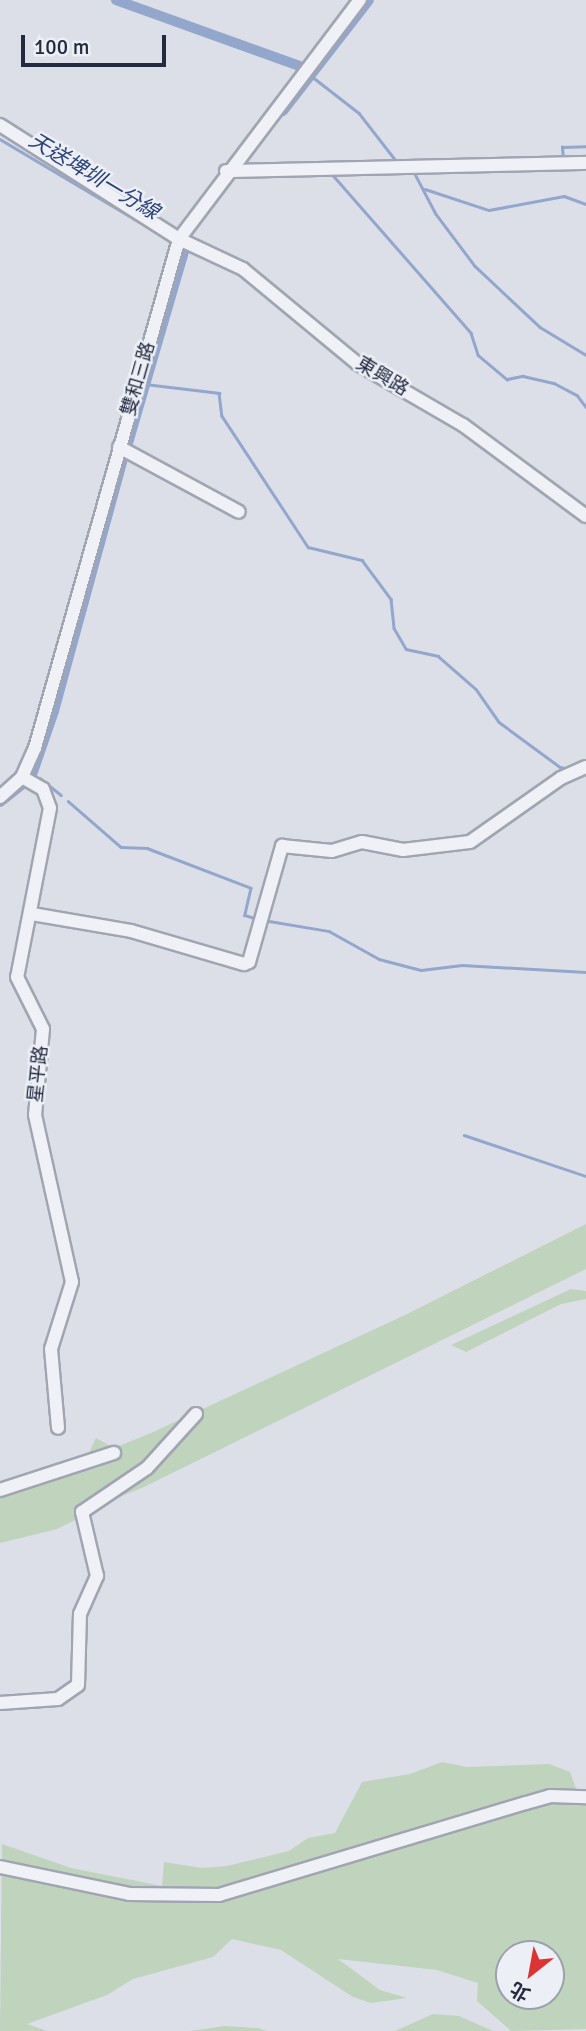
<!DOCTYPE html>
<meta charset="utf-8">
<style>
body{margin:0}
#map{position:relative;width:586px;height:2031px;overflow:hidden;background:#dcdfe8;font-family:Signika,"Noto Sans TC",sans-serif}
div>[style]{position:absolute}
.green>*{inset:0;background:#bfd3bd}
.stream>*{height:2.5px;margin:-1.25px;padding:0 1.25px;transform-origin:1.25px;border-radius:1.25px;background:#93a6cc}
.canal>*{height:10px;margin:-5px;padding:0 5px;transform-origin:5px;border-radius:5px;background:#93a6cc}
.roads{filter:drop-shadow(2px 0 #a1a5b2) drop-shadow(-2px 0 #a1a5b2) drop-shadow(0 2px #a1a5b2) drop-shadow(0 -2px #a1a5b2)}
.minor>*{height:12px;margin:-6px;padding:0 6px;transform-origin:6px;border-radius:6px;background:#f0f1f6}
span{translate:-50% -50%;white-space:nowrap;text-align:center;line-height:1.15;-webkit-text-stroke:5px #eceff6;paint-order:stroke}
.street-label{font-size:19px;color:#252a40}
.water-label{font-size:21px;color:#2b4178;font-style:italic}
.north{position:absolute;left:495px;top:1940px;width:70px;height:70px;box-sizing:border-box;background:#eceff6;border:2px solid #9ca0ad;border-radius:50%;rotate:211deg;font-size:19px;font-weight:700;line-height:28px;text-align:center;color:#252a40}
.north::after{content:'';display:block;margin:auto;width:24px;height:32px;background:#dc3433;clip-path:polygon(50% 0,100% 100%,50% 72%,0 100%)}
.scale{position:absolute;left:21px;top:35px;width:145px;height:32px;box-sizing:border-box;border:4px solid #252a40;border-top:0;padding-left:9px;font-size:21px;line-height:24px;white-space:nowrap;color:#252a40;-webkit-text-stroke:5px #eceff6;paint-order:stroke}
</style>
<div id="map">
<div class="green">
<div style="clip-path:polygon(586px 1224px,586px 1269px,144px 1487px,82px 1512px,81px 1517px,57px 1529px,0 1543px,0 1484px,87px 1457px,96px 1438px,114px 1448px,151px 1433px,405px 1315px)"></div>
<div style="clip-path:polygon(571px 1289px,586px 1291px,586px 1299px,561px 1304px,466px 1352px,451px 1345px)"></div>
<div style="clip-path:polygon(evenodd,442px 1762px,467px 1767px,549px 1764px,570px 1772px,577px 1791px,586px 1793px,586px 2029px,511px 2031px,477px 2001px,478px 1983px,437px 1970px,338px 1959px,380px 1990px,407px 1998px,371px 2003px,353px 1997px,281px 1950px,232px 1939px,213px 1957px,133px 1979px,107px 1995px,27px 2024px,47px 2031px,0 2031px,2px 1844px,71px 1868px,162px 1886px,164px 1862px,202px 1868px,227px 1866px,289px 1851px,308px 1838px,335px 1833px,362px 1782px,410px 1774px,442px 1762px,509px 1954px,551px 1954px,551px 1996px,509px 1996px,509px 1954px)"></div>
<div style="clip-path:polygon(433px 2014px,459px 2016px,493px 2031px,395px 2031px)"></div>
<div style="clip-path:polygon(225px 2026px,258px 2028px,267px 2031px,190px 2031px)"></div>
</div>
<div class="stream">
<div style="left:314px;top:78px;width:57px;rotate:37.9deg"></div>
<div style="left:359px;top:113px;width:62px;rotate:52.2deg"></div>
<div style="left:0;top:139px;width:186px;rotate:30.7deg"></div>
<div style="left:563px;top:159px;width:12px;rotate:-95deg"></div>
<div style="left:562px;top:147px;width:24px;rotate:-2deg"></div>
<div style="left:414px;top:172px;width:47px;rotate:62.4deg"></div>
<div style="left:436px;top:214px;width:65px;rotate:53.1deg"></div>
<div style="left:475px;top:266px;width:89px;rotate:43.2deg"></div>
<div style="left:540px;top:327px;width:54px;rotate:31.3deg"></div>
<div style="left:332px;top:174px;width:211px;rotate:48.8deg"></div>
<div style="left:471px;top:333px;width:23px;rotate:72deg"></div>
<div style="left:478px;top:355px;width:38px;rotate:40deg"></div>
<div style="left:507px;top:379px;width:16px;rotate:-11deg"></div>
<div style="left:523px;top:376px;width:32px;rotate:13deg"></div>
<div style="left:554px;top:383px;width:26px;rotate:28deg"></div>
<div style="left:577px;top:395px;width:15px;rotate:53deg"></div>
<div style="left:425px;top:189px;width:67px;rotate:18.2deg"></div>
<div style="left:489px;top:210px;width:76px;rotate:-10.6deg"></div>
<div style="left:564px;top:196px;width:23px;rotate:20deg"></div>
<div style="left:145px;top:384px;width:75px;rotate:6.9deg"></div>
<div style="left:219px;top:393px;width:23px;rotate:83deg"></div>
<div style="left:222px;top:416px;width:157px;rotate:56.7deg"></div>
<div style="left:308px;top:547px;width:56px;rotate:13.5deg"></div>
<div style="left:362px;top:560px;width:49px;rotate:53.4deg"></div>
<div style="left:391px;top:599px;width:29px;rotate:84deg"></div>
<div style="left:394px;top:628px;width:24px;rotate:60deg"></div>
<div style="left:406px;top:649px;width:33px;rotate:12deg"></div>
<div style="left:438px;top:656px;width:50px;rotate:41deg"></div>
<div style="left:476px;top:689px;width:40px;rotate:55.1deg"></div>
<div style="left:499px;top:722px;width:76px;rotate:36.4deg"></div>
<div style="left:560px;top:767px;width:9px;rotate:13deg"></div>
<div style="left:40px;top:778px;width:27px;rotate:39deg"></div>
<div style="left:68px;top:801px;width:70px;rotate:41deg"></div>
<div style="left:121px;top:847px;width:26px;rotate:2deg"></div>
<div style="left:147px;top:848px;width:111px;rotate:21deg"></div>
<div style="left:251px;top:888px;width:28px;rotate:103deg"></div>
<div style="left:245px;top:915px;width:13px;rotate:18deg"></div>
<div style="left:263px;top:920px;width:67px;rotate:9.5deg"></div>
<div style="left:329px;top:931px;width:57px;rotate:29.2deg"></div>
<div style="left:379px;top:959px;width:43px;rotate:14.7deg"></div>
<div style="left:421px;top:970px;width:41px;rotate:-7deg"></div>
<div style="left:462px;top:965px;width:124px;rotate:3.2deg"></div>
<div style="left:464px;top:1135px;width:129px;rotate:18.6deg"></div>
</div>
<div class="canal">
<div style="left:116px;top:0;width:198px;rotate:19.8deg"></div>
<div style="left:283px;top:111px;width:140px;rotate:-52.2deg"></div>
<div style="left:126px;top:450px;width:210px;rotate:-73.7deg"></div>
<div style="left:33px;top:772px;width:65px;rotate:-71deg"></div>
<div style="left:54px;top:711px;width:262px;rotate:-74.7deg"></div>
<div style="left:0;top:802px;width:33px;rotate:-38deg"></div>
</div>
<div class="roads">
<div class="minor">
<div style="left:0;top:125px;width:212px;rotate:32.5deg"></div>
<div style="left:179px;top:239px;width:71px;rotate:25.1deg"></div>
<div style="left:243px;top:269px;width:149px;rotate:39.6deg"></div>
<div style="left:358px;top:364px;width:121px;rotate:30.2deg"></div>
<div style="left:463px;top:425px;width:153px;rotate:36.5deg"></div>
<div style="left:226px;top:171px;width:360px;rotate:-1.3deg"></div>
<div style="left:119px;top:447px;width:136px;rotate:28.4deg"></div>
<div style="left:22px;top:777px;width:24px;rotate:30deg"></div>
<div style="left:43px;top:789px;width:20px;rotate:70deg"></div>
<div style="left:50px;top:808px;width:172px;rotate:101deg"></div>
<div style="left:17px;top:977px;width:58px;rotate:63.4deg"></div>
<div style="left:43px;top:1029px;width:86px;rotate:95.3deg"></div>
<div style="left:35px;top:1115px;width:171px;rotate:77.5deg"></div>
<div style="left:72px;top:1282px;width:70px;rotate:107.4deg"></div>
<div style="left:51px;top:1349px;width:79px;rotate:84.9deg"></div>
<div style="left:0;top:797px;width:30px;rotate:-42deg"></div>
<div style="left:22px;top:777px;width:32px;rotate:-66deg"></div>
<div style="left:35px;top:748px;width:529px;rotate:-74.2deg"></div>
<div style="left:179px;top:239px;width:300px;rotate:-52.9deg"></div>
<div style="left:32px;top:914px;width:100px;rotate:9.7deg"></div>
<div style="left:131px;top:931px;width:118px;rotate:16.3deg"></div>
<div style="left:244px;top:964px;width:5px;rotate:-22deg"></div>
<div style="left:249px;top:962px;width:121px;rotate:-74.1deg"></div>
<div style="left:282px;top:846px;width:50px;rotate:5.7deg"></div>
<div style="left:332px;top:851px;width:31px;rotate:-17deg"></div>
<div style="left:362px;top:842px;width:42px;rotate:11deg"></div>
<div style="left:403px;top:850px;width:67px;rotate:-6.8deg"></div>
<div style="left:470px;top:842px;width:111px;rotate:-35.1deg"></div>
<div style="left:561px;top:778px;width:27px;rotate:-24deg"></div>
<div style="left:0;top:1490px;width:120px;rotate:-18deg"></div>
<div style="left:0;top:1703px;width:58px;rotate:-3.9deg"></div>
<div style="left:58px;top:1699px;width:24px;rotate:-35deg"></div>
<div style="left:78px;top:1685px;width:71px;rotate:-88.4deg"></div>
<div style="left:80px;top:1614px;width:42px;rotate:-65.9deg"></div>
<div style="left:97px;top:1576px;width:66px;rotate:-103.2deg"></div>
<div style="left:82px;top:1512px;width:78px;rotate:-34.1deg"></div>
<div style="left:147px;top:1468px;width:73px;rotate:-47.8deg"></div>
<div style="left:0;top:1867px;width:132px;rotate:11.8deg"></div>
<div style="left:129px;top:1894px;width:90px;rotate:0.6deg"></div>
<div style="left:219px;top:1895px;width:320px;rotate:-16.7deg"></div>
<div style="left:526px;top:1803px;width:25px;rotate:-16deg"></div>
<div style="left:550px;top:1796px;width:36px;rotate:2deg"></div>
</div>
</div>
<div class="street-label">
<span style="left:382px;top:377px;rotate:31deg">東興路</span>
<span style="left:139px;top:379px;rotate:-74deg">雙和三路</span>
<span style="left:39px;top:1074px;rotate:-84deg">星平路</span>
</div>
<div class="water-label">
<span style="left:94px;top:176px;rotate:31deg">天送埤圳一分線</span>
</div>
<div class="north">北</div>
<div class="scale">100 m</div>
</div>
